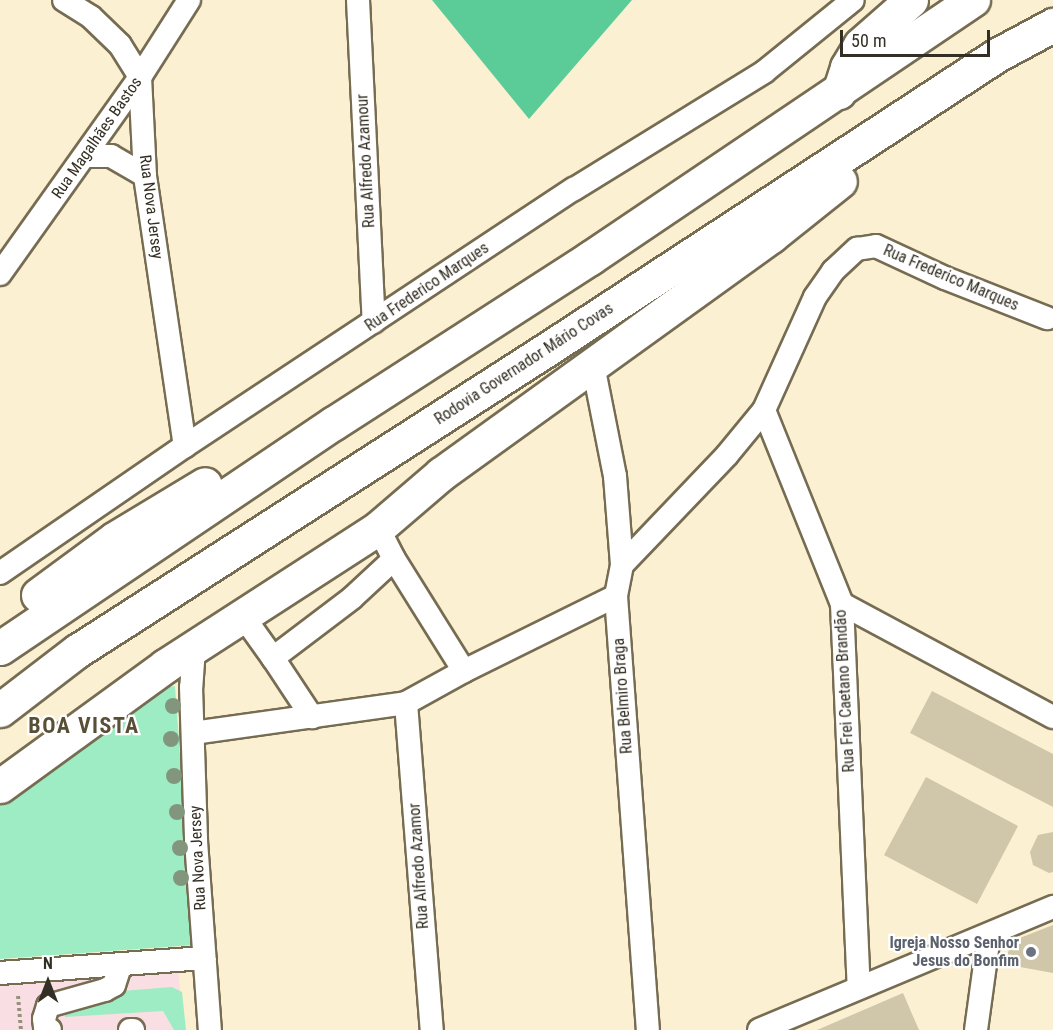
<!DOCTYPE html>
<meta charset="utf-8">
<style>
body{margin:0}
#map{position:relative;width:1053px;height:1030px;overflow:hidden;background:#fbf0d2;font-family:"Roboto Condensed",sans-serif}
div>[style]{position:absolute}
.commercial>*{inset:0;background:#f9dfe4}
.green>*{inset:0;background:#9eecc4}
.forest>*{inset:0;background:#5bcb97}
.building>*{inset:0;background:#d0c6a9}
.path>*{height:4px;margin-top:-2px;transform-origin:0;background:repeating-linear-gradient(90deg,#97907b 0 3px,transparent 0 6px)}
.roads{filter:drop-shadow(2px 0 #766c52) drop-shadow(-2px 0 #766c52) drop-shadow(0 2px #766c52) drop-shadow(0 -2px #766c52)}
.minor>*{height:22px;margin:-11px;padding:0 11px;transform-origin:11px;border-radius:11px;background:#fff}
.highway>*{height:33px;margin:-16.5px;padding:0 16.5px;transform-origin:16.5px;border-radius:16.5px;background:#fff}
.trees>*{width:16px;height:16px;margin:-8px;border-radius:50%;background:#82967d}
.dots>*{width:16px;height:16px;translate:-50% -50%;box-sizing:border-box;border:3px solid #fff;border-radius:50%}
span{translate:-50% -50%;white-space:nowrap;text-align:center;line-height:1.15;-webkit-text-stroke:4.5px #fff;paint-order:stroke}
.street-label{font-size:16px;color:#332f24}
.worship-label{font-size:16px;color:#5b616d;font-weight:700}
.right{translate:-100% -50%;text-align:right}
.district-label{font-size:22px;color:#584f36;font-weight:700;letter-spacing:1.5px}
.north{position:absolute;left:18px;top:952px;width:60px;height:60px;-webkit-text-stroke:4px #fff;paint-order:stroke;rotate:0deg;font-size:16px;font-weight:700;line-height:24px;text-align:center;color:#332f24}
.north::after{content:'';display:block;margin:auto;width:21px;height:27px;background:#332f24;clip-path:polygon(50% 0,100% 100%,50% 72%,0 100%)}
.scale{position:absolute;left:840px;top:30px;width:150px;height:27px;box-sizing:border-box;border:3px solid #332f24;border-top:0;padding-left:8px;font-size:18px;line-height:21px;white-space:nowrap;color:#332f24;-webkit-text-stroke:4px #fff;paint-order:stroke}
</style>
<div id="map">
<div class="commercial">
<div style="clip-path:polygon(178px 962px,183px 1030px,0 1030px,0 979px)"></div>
</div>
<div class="green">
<div style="clip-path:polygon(175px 686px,194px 945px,0 959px,0 800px,151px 690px)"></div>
<div style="clip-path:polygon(172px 987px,182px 992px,186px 1030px,174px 1030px,163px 1011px,65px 1017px,64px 1012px,110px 992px)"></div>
</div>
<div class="forest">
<div style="clip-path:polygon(432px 0,632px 0,529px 119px)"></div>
</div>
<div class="building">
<div style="clip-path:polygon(932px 691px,1053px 754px,1053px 807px,910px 733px)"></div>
<div style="clip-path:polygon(926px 777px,1018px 826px,977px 904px,884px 855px)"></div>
<div style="clip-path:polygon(1053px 832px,1053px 872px,1049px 873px,1033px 865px,1030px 852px,1038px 835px)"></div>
<div style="clip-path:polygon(1053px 925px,1053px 973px,1004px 964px,1012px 941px)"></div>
<div style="clip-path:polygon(903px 993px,919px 1030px,817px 1030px)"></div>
</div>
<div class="path">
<div style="left:18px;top:996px;width:34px;rotate:85deg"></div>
</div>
<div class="roads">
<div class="minor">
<div style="left:64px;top:0;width:32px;rotate:32deg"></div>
<div style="left:91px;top:17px;width:40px;rotate:44deg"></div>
<div style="left:120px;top:45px;width:38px;rotate:58deg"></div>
<div style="left:140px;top:77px;width:99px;rotate:87.1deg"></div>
<div style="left:145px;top:176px;width:273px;rotate:81.6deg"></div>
<div style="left:358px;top:0;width:322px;rotate:87.2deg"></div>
<div style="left:85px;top:156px;width:26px"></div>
<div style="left:111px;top:156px;width:39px;rotate:30deg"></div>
<div style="left:0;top:274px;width:242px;rotate:-54.6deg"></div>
<div style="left:140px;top:77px;width:91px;rotate:-57.5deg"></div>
<div style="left:593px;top:365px;width:113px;rotate:78.8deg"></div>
<div style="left:615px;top:476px;width:89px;rotate:85.5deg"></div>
<div style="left:622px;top:565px;width:32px;rotate:101deg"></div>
<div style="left:616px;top:596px;width:435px;rotate:85.8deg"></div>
<div style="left:764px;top:410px;width:209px;rotate:68.1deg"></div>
<div style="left:842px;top:604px;width:382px;rotate:87.5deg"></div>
<div style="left:394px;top:559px;width:132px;rotate:58deg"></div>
<div style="left:622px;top:565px;width:152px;rotate:-46.3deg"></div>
<div style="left:727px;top:455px;width:58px;rotate:-50.6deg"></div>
<div style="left:764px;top:410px;width:124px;rotate:-65.7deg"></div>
<div style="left:815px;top:297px;width:32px;rotate:-55deg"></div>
<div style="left:833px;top:271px;width:33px;rotate:-43deg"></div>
<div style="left:857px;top:249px;width:19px;rotate:-9deg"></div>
<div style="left:876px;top:246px;width:76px;rotate:24.9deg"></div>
<div style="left:945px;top:278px;width:110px;rotate:21.4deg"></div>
<div style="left:0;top:573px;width:224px;rotate:-34.5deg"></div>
<div style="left:185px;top:446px;width:466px;rotate:-33.5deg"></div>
<div style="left:574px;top:189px;width:223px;rotate:-31.6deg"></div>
<div style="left:764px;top:72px;width:114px;rotate:-39deg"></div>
<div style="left:842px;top:604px;width:239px;rotate:28.2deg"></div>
<div style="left:243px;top:616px;width:52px;rotate:54.5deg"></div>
<div style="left:273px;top:658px;width:99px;rotate:-37.2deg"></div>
<div style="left:352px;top:598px;width:57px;rotate:-42.9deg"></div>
<div style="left:394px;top:559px;width:35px;rotate:-117deg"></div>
<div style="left:194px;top:648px;width:39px;rotate:94deg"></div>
<div style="left:191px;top:687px;width:154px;rotate:88.1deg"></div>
<div style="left:196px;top:841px;width:190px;rotate:85.8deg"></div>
<div style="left:273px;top:658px;width:71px;rotate:56.5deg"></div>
<div style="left:406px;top:703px;width:328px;rotate:85.5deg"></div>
<div style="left:193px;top:733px;width:215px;rotate:-8deg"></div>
<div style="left:406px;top:703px;width:66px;rotate:-28.9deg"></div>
<div style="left:464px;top:671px;width:169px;rotate:-26.3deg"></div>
<div style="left:0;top:973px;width:205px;rotate:-4.2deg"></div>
<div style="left:50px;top:1030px;width:6px;rotate:-149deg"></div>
<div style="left:45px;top:1027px;width:8px;rotate:-97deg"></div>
<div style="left:44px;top:1019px;width:14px;rotate:-73deg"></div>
<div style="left:48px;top:1006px;width:59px;rotate:-15.7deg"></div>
<div style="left:105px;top:990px;width:10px;rotate:-29deg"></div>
<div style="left:114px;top:985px;width:22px;rotate:-72deg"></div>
<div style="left:130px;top:1030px;width:3px"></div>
<div style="left:759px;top:1030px;width:319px;rotate:-22.7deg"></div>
<div style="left:976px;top:1030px;width:96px;rotate:-82.2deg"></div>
</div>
<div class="highway">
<div style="left:839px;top:92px;width:26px;rotate:-72deg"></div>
<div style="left:847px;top:67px;width:26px;rotate:-59deg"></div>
<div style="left:860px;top:45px;width:68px;rotate:-41.4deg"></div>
<div style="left:38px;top:595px;width:94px;rotate:-36.4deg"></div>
<div style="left:114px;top:539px;width:106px;rotate:-31.1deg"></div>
<div style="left:0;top:648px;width:403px;rotate:-34deg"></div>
<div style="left:334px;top:423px;width:305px;rotate:-32.8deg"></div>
<div style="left:590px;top:258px;width:462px;rotate:-34deg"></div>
<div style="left:0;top:710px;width:97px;rotate:-37.5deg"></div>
<div style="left:77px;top:651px;width:564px;rotate:-32.7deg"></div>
<div style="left:552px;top:346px;width:532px;rotate:-33.18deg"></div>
<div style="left:997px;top:55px;width:64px;rotate:-28.2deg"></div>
<div style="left:0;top:786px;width:204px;rotate:-36deg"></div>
<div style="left:165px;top:666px;width:254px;rotate:-32.9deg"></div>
<div style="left:378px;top:528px;width:83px;rotate:-40.6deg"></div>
<div style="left:441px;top:474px;width:407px;rotate:-35.8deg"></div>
<div style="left:771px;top:236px;width:88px;rotate:-38.6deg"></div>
</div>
</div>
<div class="trees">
<div style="left:173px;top:706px"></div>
<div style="left:171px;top:739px"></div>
<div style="left:174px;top:776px"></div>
<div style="left:177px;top:812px"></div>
<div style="left:180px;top:848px"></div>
<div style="left:181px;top:878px"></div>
</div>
<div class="dots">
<div style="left:1031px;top:952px;background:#6b7280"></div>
</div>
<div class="street-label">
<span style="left:97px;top:138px;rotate:-55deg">Rua Magalhães Bastos</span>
<span style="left:366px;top:161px;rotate:-93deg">Rua Alfredo Azamour</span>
<span style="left:151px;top:207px;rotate:83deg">Rua Nova Jersey</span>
<span style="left:951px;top:278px;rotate:23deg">Rua Frederico Marques</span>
<span style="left:427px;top:287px;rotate:-34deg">Rua Frederico Marques</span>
<span style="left:524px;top:364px;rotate:-33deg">Rodovia Governador Mário Covas</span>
<span style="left:845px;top:691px;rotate:-93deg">Rua Frei Caetano Brandão</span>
<span style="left:623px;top:696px;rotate:-94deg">Rua Belmiro Braga</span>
<span style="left:198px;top:858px;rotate:-93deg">Rua Nova Jersey</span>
<span style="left:419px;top:866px;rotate:-94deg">Rua Alfredo Azamor</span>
</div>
<div class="worship-label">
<span class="right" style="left:1019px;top:952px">Igreja Nosso Senhor<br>Jesus do Bonfim</span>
</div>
<div class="district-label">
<span style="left:84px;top:726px">BOA VISTA</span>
</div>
<div class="north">N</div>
<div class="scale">50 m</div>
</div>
